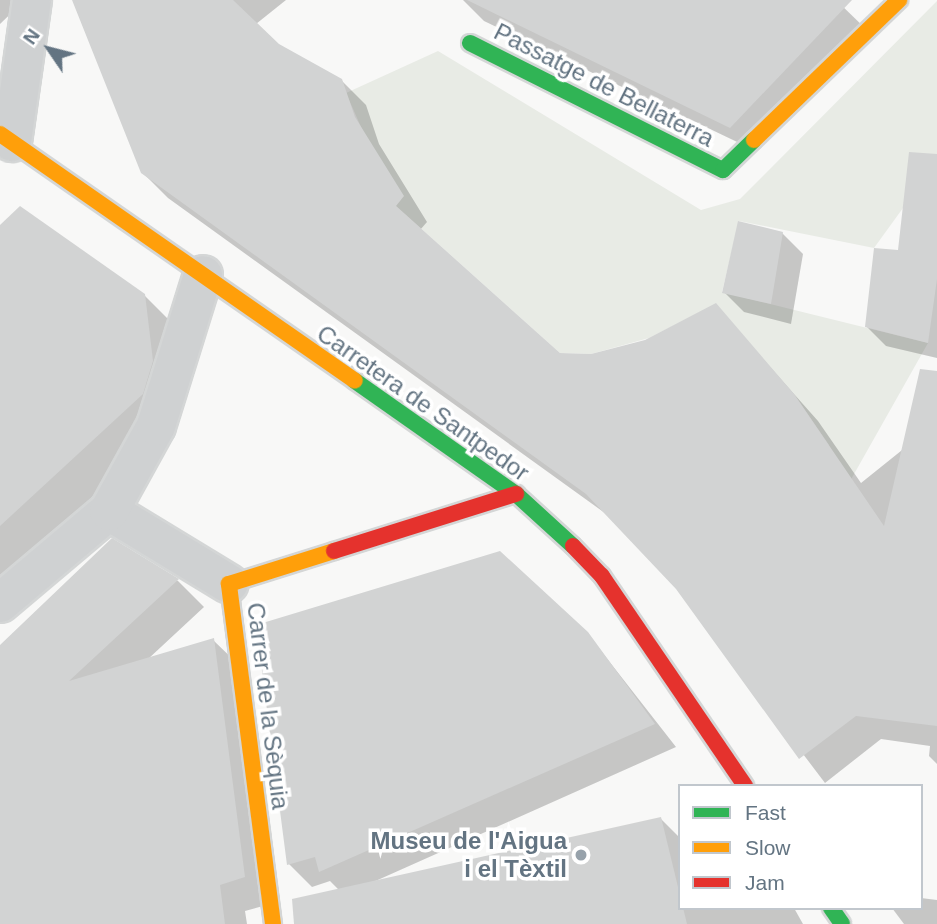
<!DOCTYPE html>
<meta charset="utf-8">
<style>
body{margin:0}
#map{position:relative;width:937px;height:924px;overflow:hidden;background:#f8f8f7;font-family:Helvetica,sans-serif}
div>[style]{position:absolute}
.green>*{inset:0;background:#e8ebe5}
.shadow>*{inset:0;background:#0003}
.building>*{inset:0;background:#d2d3d3}
.roads{filter:drop-shadow(2px 0 #d4d6d6) drop-shadow(-2px 0 #d4d6d6) drop-shadow(0 2px #d4d6d6) drop-shadow(0 -2px #d4d6d6)}
.street>*{height:38px;margin:-19px;padding:0 19px;transform-origin:19px;border-radius:19px;background:#cfd1d2}
.fast>*{height:16px;margin:-8px;padding:0 8px;transform-origin:8px;border-radius:8px;background:#30b455}
.slow>*{height:16px;margin:-8px;padding:0 8px;transform-origin:8px;border-radius:8px;background:#ff9f0a}
.jam>*{height:16px;margin:-8px;padding:0 8px;transform-origin:8px;border-radius:8px;background:#e5322d}
.dots>*{width:19px;height:19px;translate:-50% -50%;box-sizing:border-box;border:4px solid #fff;border-radius:50%}
span{translate:-50% -50%;white-space:nowrap;text-align:center;line-height:1.15;-webkit-text-stroke:7px #fff;paint-order:stroke}
.street-label{font-size:24px;color:#637482}
.poi-label{font-size:24px;color:#637482;font-weight:700}
.right{translate:-100% -50%;text-align:right}
.legend{position:absolute;left:678px;top:784px;width:245px;height:126px;box-sizing:border-box;background:#fff;border:2px solid #c1c7cd;margin:0;padding:9px 12px;list-style:none;font-size:21px;color:#637482}
.legend li{display:flex;align-items:center;gap:14px;height:35px}
.legend b{width:35px;border:2px solid #c1c7cd}
.north{position:absolute;left:14px;top:14px;width:70px;height:70px;-webkit-text-stroke:5px #fff;paint-order:stroke;rotate:305deg;font-size:19px;font-weight:700;line-height:28px;text-align:center;color:#637482}
.north::after{content:'';display:block;margin:auto;width:24px;height:32px;background:#637482;clip-path:polygon(50% 0,100% 100%,50% 72%,0 100%)}
</style>
<div id="map">
<div class="green">
<div style="clip-path:polygon(937px 1px,937px 210px,903px 208px,874px 248px,739px 221px,722px 292px,928px 343px,836px 506px,829px 445px,794px 394px,716px 313px,702px 311px,649px 338px,591px 354px,560px 353px,396px 206px,346px 93px,438px 51px,701px 210px,740px 199px)"></div>
</div>
<div class="shadow">
<div style="clip-path:polygon(0 0,25px 0,0 24px)"></div>
<div style="clip-path:polygon(74px 0,286px 0,256px 24px,278px 46px,341px 80px,366px 105px,379px 144px,427px 222px,420px 230px,559px 354px,591px 356px,645px 342px,715px 305px,818px 421px,861px 483px,937px 422px,937px 764px,929px 756px,930px 746px,881px 739px,825px 783px,677px 588px,609px 516px,168px 198px,142px 172px)"></div>
<div style="clip-path:polygon(463px 0,836px 0,869px 32px,756px 151px,484px 21px)"></div>
<div style="clip-path:polygon(937px 212px,937px 358px,886px 346px,867px 327px,899px 252px)"></div>
<div style="clip-path:polygon(0 227px,144px 295px,175px 326px,173px 424px,0 583px)"></div>
<div style="clip-path:polygon(782px 233px,803px 254px,791px 324px,744px 312px,724px 292px)"></div>
<div style="clip-path:polygon(112px 541px,178px 581px,204px 607px,147px 660px,213px 640px,240px 666px,270px 904px,245px 911px,247px 924px,0 924px,0 646px)"></div>
<div style="clip-path:polygon(587px 633px,676px 747px,371px 883px,661px 819px,680px 838px,680px 908px,794px 908px,803px 924px,332px 924px,339px 890px,330px 881px,312px 887px,289px 864px)"></div>
<div style="clip-path:polygon(921px 898px,937px 900px,937px 924px,904px 924px,892px 908px,921px 908px)"></div>
</div>
<div class="building">
<div style="clip-path:polygon(72px 0,233px 0,279px 44px,342px 79px,355px 117px,404px 196px,396px 206px,560px 353px,591px 354px,645px 340px,716px 303px,794px 394px,884px 526px,920px 369px,937px 371px,937px 726px,856px 716px,799px 759px,676px 589px,586px 494px,141px 173px)"></div>
<div style="clip-path:polygon(467px 0,852px 0,730px 128px)"></div>
<div style="clip-path:polygon(909px 152px,937px 154px,937px 279px,928px 343px,865px 327px,874px 248px,898px 250px)"></div>
<div style="clip-path:polygon(20px 206px,145px 294px,153px 361px,143px 394px,0 526px,0 225px)"></div>
<div style="clip-path:polygon(738px 221px,783px 232px,771px 304px,722px 293px)"></div>
<div style="clip-path:polygon(112px 538px,179px 579px,69px 681px,214px 638px,245px 877px,220px 885px,225px 924px,0 924px,0 645px)"></div>
<div style="clip-path:polygon(500px 551px,588px 632px,655px 724px,319px 872px,315px 857px,287px 865px,256px 625px)"></div>
<div style="clip-path:polygon(661px 817px,687px 924px,294px 924px,292px 899px)"></div>
</div>
<div class="roads">
<div class="street">
<div style="left:12px;top:142px;width:143px;rotate:-82deg"></div>
<div style="left:109px;top:511px;width:140px;rotate:31.3deg"></div>
<div style="left:0;top:603px;width:143px;rotate:-40.2deg"></div>
<div style="left:109px;top:511px;width:97px;rotate:-61.1deg"></div>
<div style="left:156px;top:426px;width:158px;rotate:-72.7deg"></div>
</div>
<div class="fast">
<div style="left:470px;top:43px;width:283px;rotate:26.7deg"></div>
<div style="left:723px;top:170px;width:43px;rotate:-44.1deg"></div>
<div style="left:355px;top:381px;width:197px;rotate:35.1deg"></div>
<div style="left:516px;top:494px;width:77px;rotate:42.4deg"></div>
<div style="left:831px;top:908px;width:19px;rotate:55deg"></div>
</div>
<div class="slow">
<div style="left:0;top:134px;width:432px;rotate:34.8deg"></div>
<div style="left:754px;top:140px;width:202px;rotate:-44deg"></div>
<div style="left:273px;top:924px;width:343px;rotate:-97.4deg"></div>
<div style="left:229px;top:584px;width:110px;rotate:-17.4deg"></div>
</div>
<div class="jam">
<div style="left:573px;top:546px;width:42px;rotate:46deg"></div>
<div style="left:602px;top:576px;width:254px;rotate:55.7deg"></div>
<div style="left:334px;top:551px;width:191px;rotate:-17.4deg"></div>
</div>
</div>
<div class="dots">
<div style="left:581px;top:855px;background:#97a2ab"></div>
</div>
<div class="street-label">
<span style="left:604px;top:85px;rotate:27deg">Passatge de Bellaterra</span>
<span style="left:423px;top:403px;rotate:35deg">Carretera de Santpedor</span>
<span style="left:268px;top:706px;rotate:83deg">Carrer de la Sèquia</span>
</div>
<div class="poi-label">
<span class="right" style="left:567px;top:855px">Museu de l'Aigua<br>i el Tèxtil</span>
</div>
<ul class="legend">
<li><b style="height:9px;background:#30b455"></b>Fast</li>
<li><b style="height:9px;background:#ff9f0a"></b>Slow</li>
<li><b style="height:9px;background:#e5322d"></b>Jam</li>
</ul>
<div class="north">N</div>
</div>
